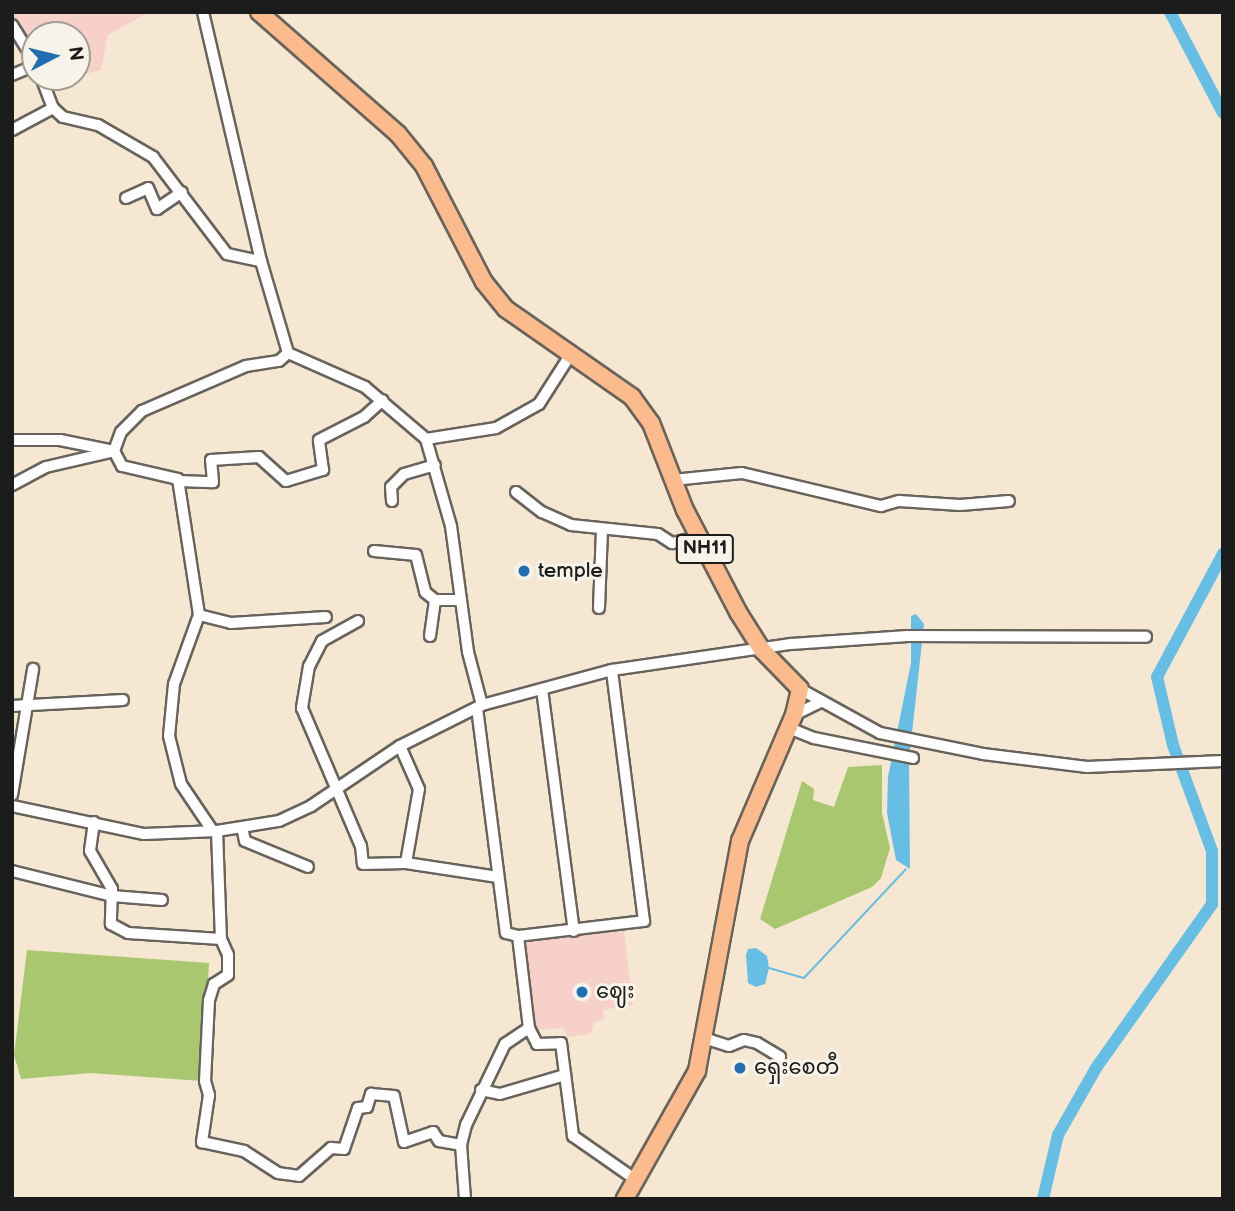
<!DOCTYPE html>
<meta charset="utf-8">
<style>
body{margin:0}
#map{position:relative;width:1235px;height:1211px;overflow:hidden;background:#f5e7d2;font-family:"Balsamiq Sans","Noto Sans Myanmar",sans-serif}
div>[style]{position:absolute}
.built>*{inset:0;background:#f7d1c9}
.green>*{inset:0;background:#a8c76f}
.water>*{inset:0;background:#67bee4}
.stream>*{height:2px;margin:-1px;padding:0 1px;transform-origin:1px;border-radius:1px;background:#67bee4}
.river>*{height:12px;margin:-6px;padding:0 6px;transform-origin:6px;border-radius:6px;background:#67bee4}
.roads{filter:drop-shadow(2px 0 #68635c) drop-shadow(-2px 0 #68635c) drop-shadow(0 2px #68635c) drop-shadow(0 -2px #68635c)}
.minor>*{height:10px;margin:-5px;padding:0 5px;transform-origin:5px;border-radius:5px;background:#fff}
.highway>*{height:16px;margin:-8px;padding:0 8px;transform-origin:8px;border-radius:8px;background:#fbbb8c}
.dots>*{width:19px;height:19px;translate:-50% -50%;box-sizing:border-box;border:4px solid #f7f3e8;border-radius:50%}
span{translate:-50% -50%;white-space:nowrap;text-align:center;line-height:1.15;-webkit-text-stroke:6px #f7f3e8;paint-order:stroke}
.shield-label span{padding:2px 5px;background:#f7f3e8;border:2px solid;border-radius:5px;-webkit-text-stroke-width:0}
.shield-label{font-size:19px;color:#1c1c1c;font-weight:700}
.poi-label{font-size:21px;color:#1c1c1c}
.left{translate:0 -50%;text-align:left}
.frame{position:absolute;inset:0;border:14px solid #1c1c1c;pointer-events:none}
.north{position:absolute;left:21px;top:21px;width:70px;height:70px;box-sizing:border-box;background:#f7f3e8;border:2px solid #9f9d96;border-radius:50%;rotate:83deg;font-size:19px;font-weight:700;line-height:28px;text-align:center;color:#1c1c1c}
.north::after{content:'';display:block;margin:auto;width:24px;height:32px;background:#1f6fb2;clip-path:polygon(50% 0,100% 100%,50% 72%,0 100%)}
</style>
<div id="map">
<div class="built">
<div style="clip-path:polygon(12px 12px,149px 12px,108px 35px,101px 70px,77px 76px,77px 35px,35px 35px,35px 56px,12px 20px)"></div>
<div style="clip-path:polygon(624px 931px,633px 1005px,603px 1010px,604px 1019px,594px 1022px,591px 1034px,568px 1037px,563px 1028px,536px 1030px,525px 938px)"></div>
</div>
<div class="green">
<div style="clip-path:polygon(882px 765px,882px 813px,890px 848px,881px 878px,872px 887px,775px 929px,760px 919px,802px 781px,814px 789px,813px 800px,834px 807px,848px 767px)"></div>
<div style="clip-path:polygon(27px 950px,209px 963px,202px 1081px,91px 1073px,21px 1079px,14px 1055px)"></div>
</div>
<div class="water">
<div style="clip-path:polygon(916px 614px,924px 624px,909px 760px,910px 869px,896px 860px,887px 813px,888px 777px,911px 663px,911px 616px)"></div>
<div style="clip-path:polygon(756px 948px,767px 956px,769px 968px,765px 984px,756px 987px,748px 983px,746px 955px,748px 949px)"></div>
</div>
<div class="stream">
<div style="left:769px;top:968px;width:36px;rotate:16deg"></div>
<div style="left:804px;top:978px;width:149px;rotate:-46.9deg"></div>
</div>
<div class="river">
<div style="left:1170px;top:12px;width:114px;rotate:62.3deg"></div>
<div style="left:1043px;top:1199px;width:66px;rotate:-76.8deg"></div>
<div style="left:1058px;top:1135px;width:77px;rotate:-60.4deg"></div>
<div style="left:1096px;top:1068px;width:201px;rotate:-54.7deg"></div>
<div style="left:1212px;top:904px;width:53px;rotate:-90deg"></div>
<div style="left:1212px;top:851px;width:113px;rotate:-110.2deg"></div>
<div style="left:1173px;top:745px;width:70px;rotate:-103.2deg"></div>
<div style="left:1157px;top:677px;width:140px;rotate:-61.8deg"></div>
</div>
<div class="roads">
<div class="minor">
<div style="left:203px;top:12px;width:256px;rotate:76.9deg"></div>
<div style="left:261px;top:261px;width:96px;rotate:73.6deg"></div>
<div style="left:288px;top:353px;width:84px;rotate:23.8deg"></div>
<div style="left:365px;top:387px;width:80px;rotate:40.4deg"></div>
<div style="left:426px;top:439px;width:91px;rotate:74deg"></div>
<div style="left:451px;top:526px;width:127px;rotate:82.3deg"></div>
<div style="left:468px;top:652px;width:55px;rotate:75.2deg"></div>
<div style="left:12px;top:25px;width:44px;rotate:58.1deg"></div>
<div style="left:12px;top:75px;width:25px;rotate:-23deg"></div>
<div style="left:41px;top:77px;width:33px;rotate:69deg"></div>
<div style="left:53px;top:108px;width:13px;rotate:42deg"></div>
<div style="left:63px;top:117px;width:36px;rotate:13deg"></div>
<div style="left:98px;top:125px;width:64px;rotate:30.2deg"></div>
<div style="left:153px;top:157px;width:122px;rotate:52.7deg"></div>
<div style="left:227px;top:254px;width:35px;rotate:12deg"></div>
<div style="left:12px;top:130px;width:47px;rotate:-28.2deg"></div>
<div style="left:126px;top:198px;width:24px;rotate:-24deg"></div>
<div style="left:148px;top:188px;width:23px;rotate:67deg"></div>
<div style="left:157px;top:209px;width:30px;rotate:-34deg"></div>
<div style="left:426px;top:439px;width:71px;rotate:-8.9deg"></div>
<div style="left:496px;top:428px;width:49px;rotate:-29.2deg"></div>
<div style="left:539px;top:404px;width:59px;rotate:-57.4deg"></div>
<div style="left:12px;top:440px;width:48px"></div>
<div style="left:60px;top:440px;width:55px;rotate:11.5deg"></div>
<div style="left:114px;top:451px;width:17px;rotate:62deg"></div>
<div style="left:122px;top:466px;width:57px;rotate:13.1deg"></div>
<div style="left:178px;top:479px;width:138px;rotate:81.2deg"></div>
<div style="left:199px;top:615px;width:73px;rotate:109.9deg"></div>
<div style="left:174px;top:684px;width:52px;rotate:95.5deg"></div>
<div style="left:169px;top:736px;width:49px;rotate:76deg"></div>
<div style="left:181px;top:784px;width:55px;rotate:56deg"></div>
<div style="left:673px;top:480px;width:69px;rotate:-5.8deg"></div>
<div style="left:742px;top:473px;width:143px;rotate:13.4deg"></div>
<div style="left:881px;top:506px;width:19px;rotate:-16deg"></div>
<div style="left:899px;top:501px;width:61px;rotate:3.8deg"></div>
<div style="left:960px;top:505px;width:49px;rotate:-4.7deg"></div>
<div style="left:178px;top:481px;width:35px;rotate:2deg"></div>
<div style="left:213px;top:482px;width:22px;rotate:-95deg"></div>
<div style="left:211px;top:460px;width:48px;rotate:-3.6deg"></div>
<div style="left:259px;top:457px;width:36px;rotate:42deg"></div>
<div style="left:286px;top:481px;width:39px;rotate:-17deg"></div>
<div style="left:323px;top:470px;width:30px;rotate:-98deg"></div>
<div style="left:319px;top:440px;width:51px;rotate:-27.1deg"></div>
<div style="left:364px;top:417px;width:25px;rotate:-42deg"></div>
<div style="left:12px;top:485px;width:38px;rotate:-28deg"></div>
<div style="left:46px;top:467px;width:70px;rotate:-13.2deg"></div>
<div style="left:114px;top:451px;width:20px;rotate:-70deg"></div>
<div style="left:121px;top:432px;width:30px;rotate:-45deg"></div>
<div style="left:142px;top:411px;width:113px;rotate:-23.4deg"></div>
<div style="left:246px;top:366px;width:33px;rotate:-9deg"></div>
<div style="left:279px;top:361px;width:12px;rotate:-42deg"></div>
<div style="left:516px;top:492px;width:33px;rotate:38deg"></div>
<div style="left:542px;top:512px;width:32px;rotate:24deg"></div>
<div style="left:571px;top:525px;width:87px;rotate:5.9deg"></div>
<div style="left:658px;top:534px;width:17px;rotate:33deg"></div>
<div style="left:672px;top:543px;width:28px;rotate:-13deg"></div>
<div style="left:392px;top:501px;width:14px;rotate:-94deg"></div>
<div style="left:391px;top:487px;width:18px;rotate:-45deg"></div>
<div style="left:404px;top:474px;width:32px;rotate:-16deg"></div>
<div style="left:374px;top:551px;width:42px;rotate:5.4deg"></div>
<div style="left:416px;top:555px;width:38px;rotate:76deg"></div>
<div style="left:425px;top:592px;width:13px;rotate:39deg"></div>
<div style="left:435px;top:600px;width:26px"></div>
<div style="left:599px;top:608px;width:78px;rotate:-87.8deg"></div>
<div style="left:199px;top:615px;width:33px;rotate:14deg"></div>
<div style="left:231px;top:623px;width:95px;rotate:-3.6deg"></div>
<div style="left:358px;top:621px;width:41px;rotate:150.9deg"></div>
<div style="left:322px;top:641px;width:28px;rotate:117deg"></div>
<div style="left:309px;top:666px;width:43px;rotate:99.5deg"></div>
<div style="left:302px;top:708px;width:150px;rotate:66.9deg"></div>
<div style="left:361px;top:846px;width:18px;rotate:84deg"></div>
<div style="left:363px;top:864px;width:43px;rotate:-1.3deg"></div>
<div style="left:406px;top:863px;width:93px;rotate:8.7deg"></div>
<div style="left:430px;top:636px;width:36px;rotate:-82deg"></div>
<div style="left:542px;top:689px;width:244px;rotate:82.5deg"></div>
<div style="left:800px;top:689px;width:91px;rotate:28.8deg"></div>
<div style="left:880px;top:733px;width:105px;rotate:11.5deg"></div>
<div style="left:983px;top:754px;width:105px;rotate:7.1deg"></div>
<div style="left:1087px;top:767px;width:136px;rotate:-2.5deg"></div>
<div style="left:12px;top:706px;width:111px;rotate:-3.1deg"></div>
<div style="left:477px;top:708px;width:227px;rotate:82.7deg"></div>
<div style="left:506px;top:933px;width:12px;rotate:14deg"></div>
<div style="left:518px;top:936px;width:93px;rotate:83.2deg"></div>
<div style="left:529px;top:1028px;width:18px;rotate:63deg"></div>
<div style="left:537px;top:1044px;width:24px;rotate:-2deg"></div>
<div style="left:561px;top:1043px;width:94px;rotate:82.6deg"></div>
<div style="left:573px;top:1136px;width:77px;rotate:34.9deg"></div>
<div style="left:794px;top:715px;width:30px;rotate:-26deg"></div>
<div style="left:789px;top:728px;width:27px;rotate:22deg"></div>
<div style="left:814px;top:738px;width:101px;rotate:11.4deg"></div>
<div style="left:400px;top:746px;width:47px;rotate:66.2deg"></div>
<div style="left:419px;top:789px;width:75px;rotate:100deg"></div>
<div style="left:12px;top:795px;width:128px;rotate:-80.5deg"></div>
<div style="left:12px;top:806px;width:135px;rotate:12deg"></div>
<div style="left:144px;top:834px;width:73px;rotate:-2.4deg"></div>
<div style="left:217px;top:831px;width:63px;rotate:-9.2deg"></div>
<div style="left:279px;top:821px;width:35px;rotate:-25deg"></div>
<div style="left:311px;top:806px;width:107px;rotate:-34deg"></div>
<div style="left:400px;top:746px;width:92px;rotate:-26.6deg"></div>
<div style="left:482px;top:705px;width:135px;rotate:-15.1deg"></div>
<div style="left:612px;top:670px;width:181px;rotate:-8.3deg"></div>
<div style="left:791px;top:644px;width:117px;rotate:-3.9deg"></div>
<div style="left:908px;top:636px;width:238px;rotate:0.2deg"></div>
<div style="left:94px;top:822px;width:29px;rotate:98deg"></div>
<div style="left:90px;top:851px;width:44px;rotate:59.9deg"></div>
<div style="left:112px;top:889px;width:35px;rotate:92deg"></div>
<div style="left:111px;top:924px;width:19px;rotate:28deg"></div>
<div style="left:128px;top:933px;width:93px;rotate:3.7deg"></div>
<div style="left:242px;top:827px;width:14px;rotate:78deg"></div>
<div style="left:245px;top:841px;width:68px;rotate:22.4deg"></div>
<div style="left:217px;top:831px;width:108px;rotate:87.9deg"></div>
<div style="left:221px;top:939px;width:17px;rotate:66deg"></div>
<div style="left:228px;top:955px;width:20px;rotate:90deg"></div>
<div style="left:228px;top:975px;width:17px;rotate:147deg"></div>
<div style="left:214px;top:984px;width:17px;rotate:107deg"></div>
<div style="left:209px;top:1000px;width:81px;rotate:92.8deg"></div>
<div style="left:205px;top:1081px;width:15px;rotate:74deg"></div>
<div style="left:209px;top:1095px;width:48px;rotate:98.5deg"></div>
<div style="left:202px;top:1142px;width:43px;rotate:12.1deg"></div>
<div style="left:244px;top:1151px;width:40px;rotate:32.9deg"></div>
<div style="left:278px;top:1173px;width:21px;rotate:8deg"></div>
<div style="left:299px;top:1176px;width:43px;rotate:-41.2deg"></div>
<div style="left:331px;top:1148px;width:13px;rotate:4deg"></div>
<div style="left:344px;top:1149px;width:43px;rotate:-71.1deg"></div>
<div style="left:358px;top:1108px;width:9px;rotate:-6deg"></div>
<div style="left:367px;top:1107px;width:14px;rotate:-73deg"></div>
<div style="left:371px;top:1094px;width:23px;rotate:5deg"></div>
<div style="left:394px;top:1096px;width:47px;rotate:77.7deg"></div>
<div style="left:404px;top:1142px;width:31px;rotate:-19deg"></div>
<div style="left:433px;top:1132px;width:11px;rotate:56deg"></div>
<div style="left:439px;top:1141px;width:22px;rotate:10deg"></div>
<div style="left:12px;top:871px;width:103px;rotate:14deg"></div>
<div style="left:112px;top:896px;width:50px;rotate:4.6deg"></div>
<div style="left:518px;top:936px;width:127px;rotate:-6.8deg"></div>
<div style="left:644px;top:921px;width:253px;rotate:-97.3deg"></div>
<div style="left:704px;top:1038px;width:26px;rotate:18deg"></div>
<div style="left:729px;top:1046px;width:16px;rotate:-22deg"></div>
<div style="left:744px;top:1040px;width:13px;rotate:13deg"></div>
<div style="left:757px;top:1043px;width:27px;rotate:31deg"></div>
<div style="left:481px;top:1090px;width:19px;rotate:12deg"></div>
<div style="left:500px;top:1094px;width:68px;rotate:-16.3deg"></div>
<div style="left:465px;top:1199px;width:54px;rotate:-94.2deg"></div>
<div style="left:461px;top:1145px;width:21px;rotate:-76deg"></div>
<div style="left:466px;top:1125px;width:90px;rotate:-64.3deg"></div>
<div style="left:505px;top:1044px;width:29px;rotate:-34deg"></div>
</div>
<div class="highway">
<div style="left:259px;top:12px;width:185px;rotate:41.3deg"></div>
<div style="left:398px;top:134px;width:41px;rotate:50.9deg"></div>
<div style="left:424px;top:166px;width:131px;rotate:62.7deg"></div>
<div style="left:484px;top:282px;width:35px;rotate:51deg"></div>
<div style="left:506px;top:309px;width:154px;rotate:34.9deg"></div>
<div style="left:632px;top:397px;width:32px;rotate:54deg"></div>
<div style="left:651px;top:423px;width:93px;rotate:68.7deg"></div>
<div style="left:685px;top:510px;width:115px;rotate:62.5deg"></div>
<div style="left:738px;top:612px;width:45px;rotate:57.7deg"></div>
<div style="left:762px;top:650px;width:54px;rotate:45.7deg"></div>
<div style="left:800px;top:689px;width:27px;rotate:103deg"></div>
<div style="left:794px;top:715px;width:137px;rotate:113.2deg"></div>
<div style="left:740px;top:841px;width:234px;rotate:100.6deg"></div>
<div style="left:697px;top:1071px;width:147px;rotate:119.4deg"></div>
</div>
</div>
<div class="dots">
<div style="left:524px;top:571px;background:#1f6fb2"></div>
<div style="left:582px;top:992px;background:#1f6fb2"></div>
<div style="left:740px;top:1068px;background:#1f6fb2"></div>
</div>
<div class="shield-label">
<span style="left:705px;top:549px">NH11</span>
</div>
<div class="poi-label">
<span class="left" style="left:538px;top:571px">temple</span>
<span class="left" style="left:596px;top:992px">ဈေး</span>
<span class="left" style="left:754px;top:1068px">ရှေးစေတီ</span>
</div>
<div class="frame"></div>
<div class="north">N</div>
</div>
